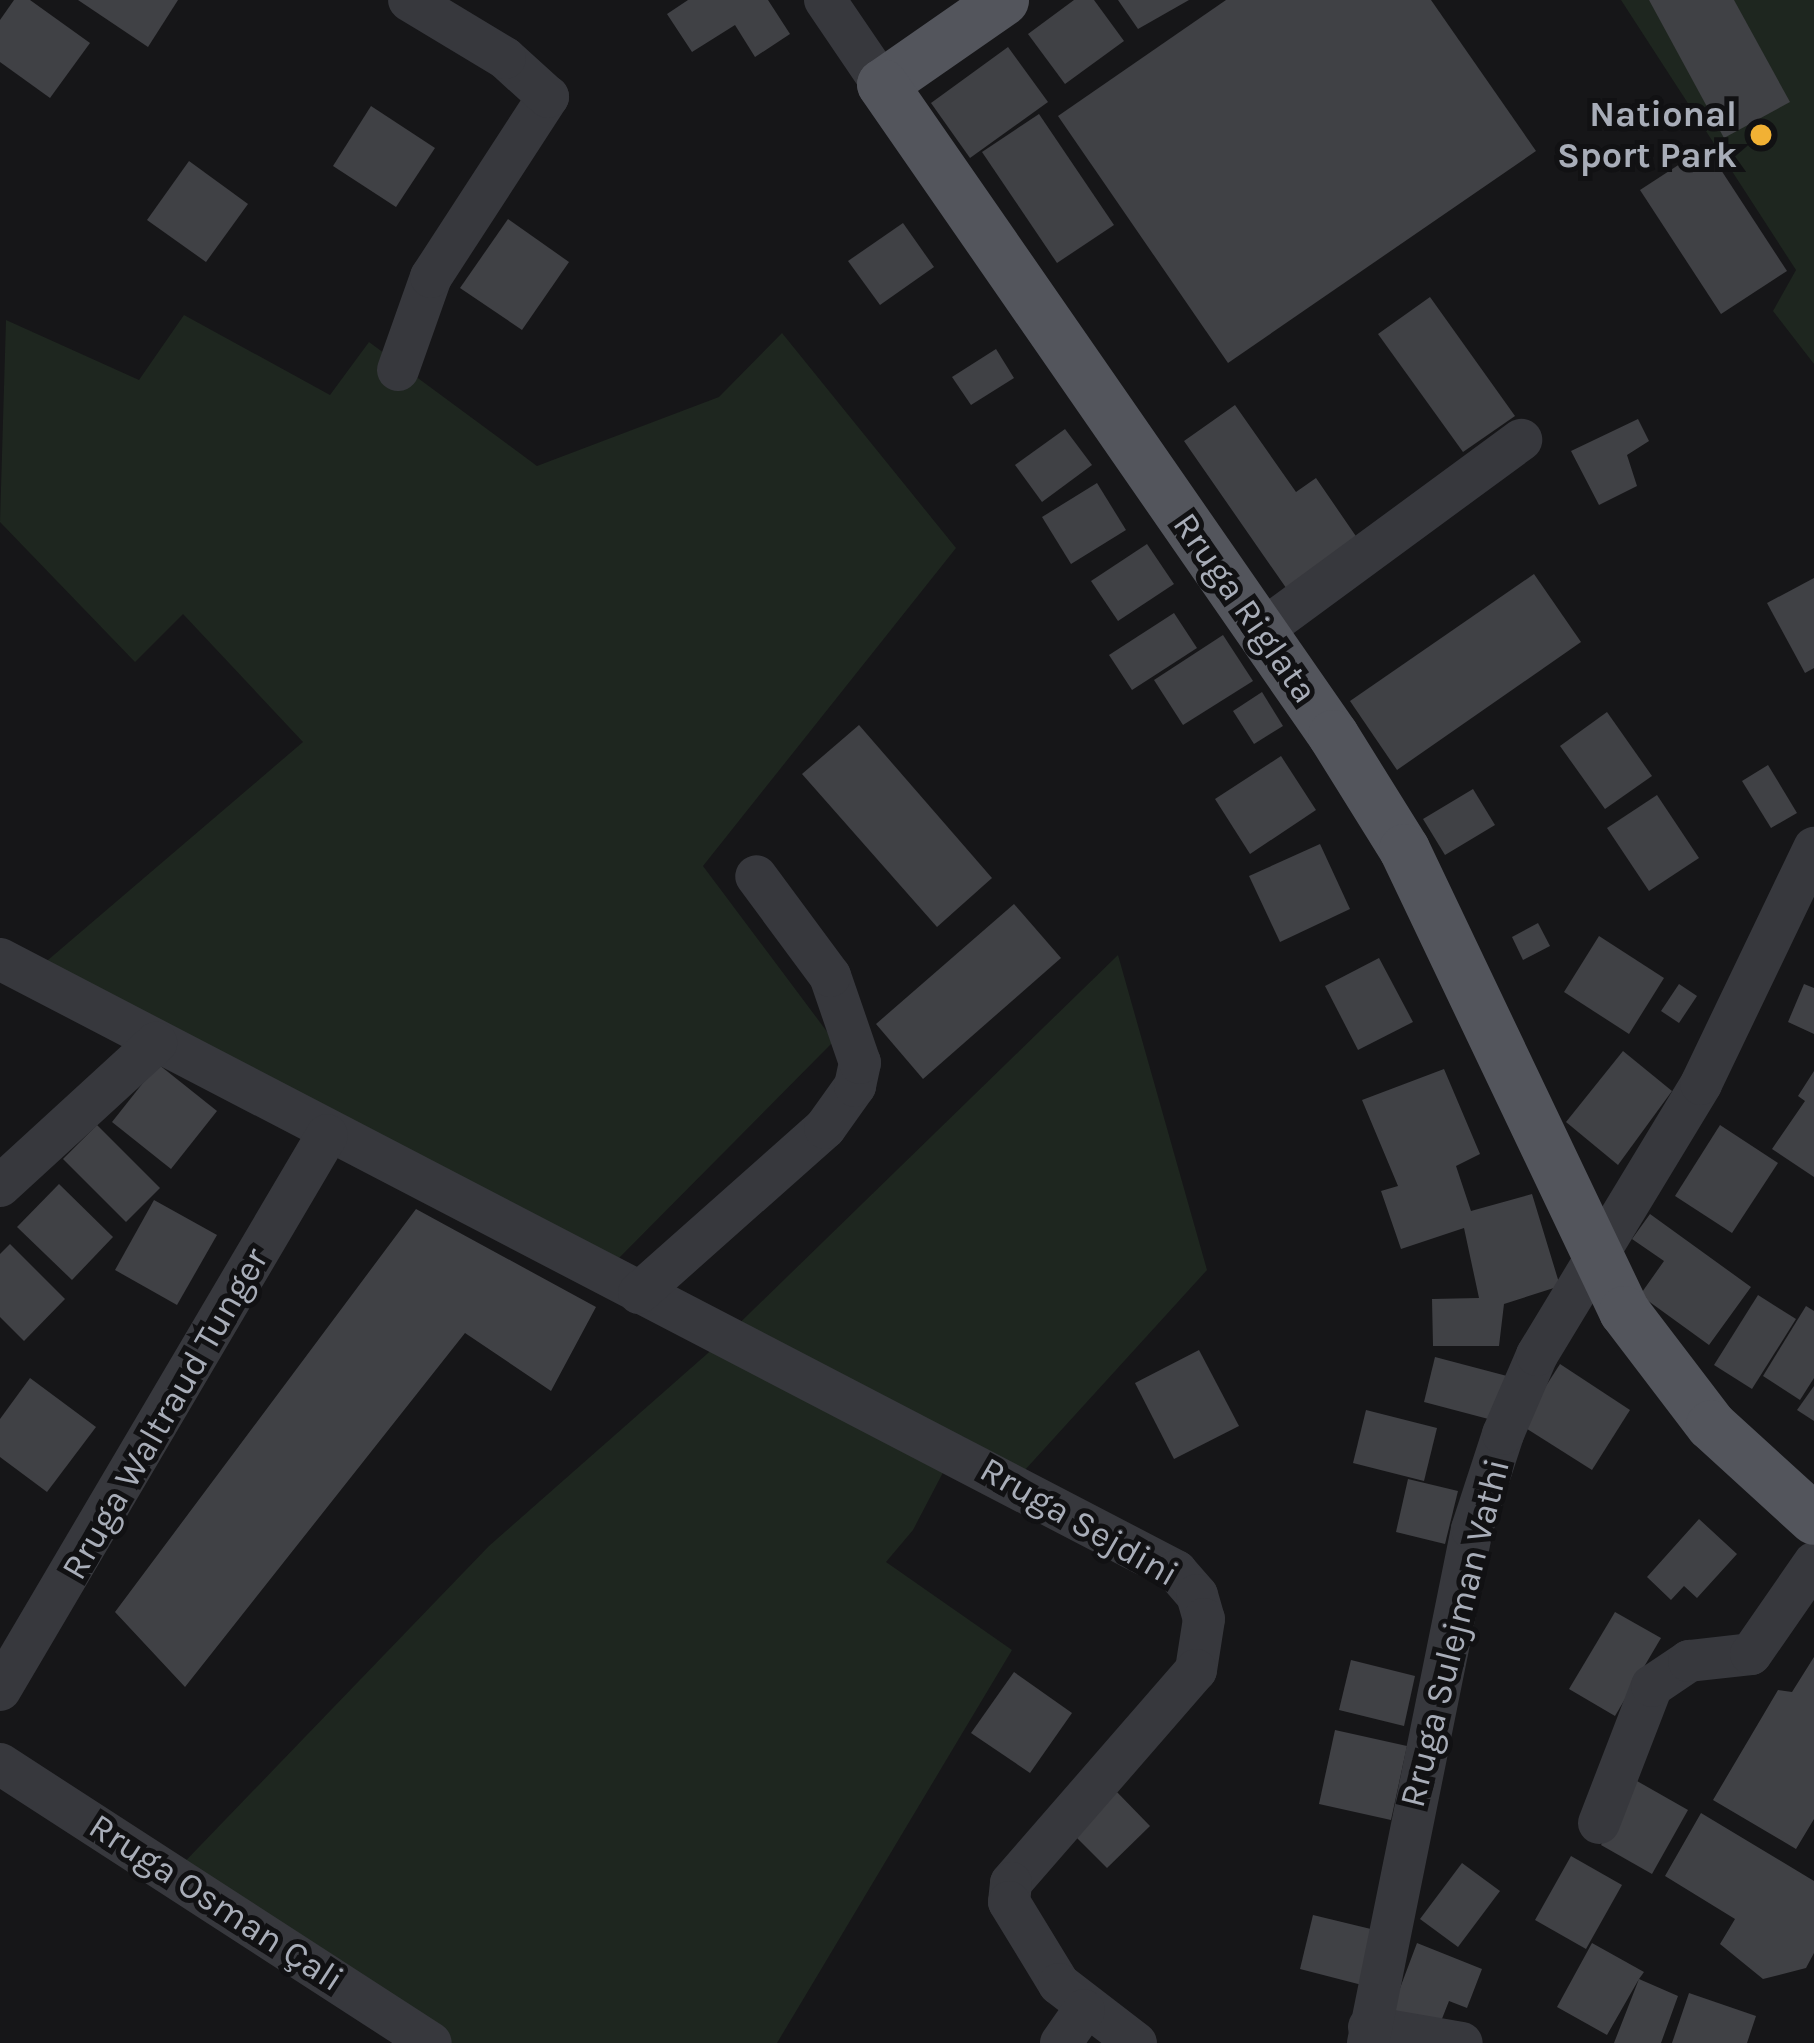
<!DOCTYPE html>
<meta charset="utf-8">
<style>
body{margin:0}
#map{position:relative;width:1814px;height:2043px;overflow:hidden;background:#161618;font-family:Karla,sans-serif}
div>[style]{position:absolute}
.green>*{inset:0;background:#1e261f}
.building>*{inset:0;background:#404145}
.minor>*{height:42px;margin:-21px;padding:0 21px;transform-origin:21px;border-radius:21px;background:#37383d}
.major>*{height:51px;margin:-25.5px;padding:0 25.5px;transform-origin:25.5px;border-radius:25.5px;background:#53555c}
.dots>*{width:33px;height:33px;translate:-50% -50%;box-sizing:border-box;border:6px solid #111113;border-radius:50%}
span{translate:-50% -50%;white-space:nowrap;text-align:center;line-height:1.15;-webkit-text-stroke:10px #111113;paint-order:stroke}
.poi-label{font-size:36px;color:#a8adb8;font-weight:700}
.right{translate:-100% -50%;text-align:right}
.street-label{font-size:36px;color:#a8adb8}
</style>
<div id="map">
<div class="green">
<div style="clip-path:polygon(1621px 0,1814px 0,1814px 364px,1773px 311px,1796px 270px)"></div>
<div style="clip-path:polygon(184px 315px,330px 395px,369px 342px,537px 466px,719px 397px,782px 333px,956px 548px,703px 866px,834px 1041px,619px 1258px,41px 966px,303px 742px,183px 614px,135px 662px,0 522px,6px 320px,139px 380px)"></div>
<div style="clip-path:polygon(1118px 955px,1207px 1270px,1024px 1471px,962px 1436px,913px 1530px,886px 1562px,1012px 1650px,777px 2043px,436px 2043px,173px 1874px,489px 1546px,716px 1346px)"></div>
</div>
<div class="building">
<div style="clip-path:polygon(14px 0,30px 0,90px 43px,50px 98px,0 62px,0 20px)"></div>
<div style="clip-path:polygon(78px 0,178px 0,148px 47px)"></div>
<div style="clip-path:polygon(688px 0,768px 0,790px 34px,755px 57px,735px 25px,692px 52px,667px 14px)"></div>
<div style="clip-path:polygon(1074px 0,1094px 0,1124px 41px,1065px 84px,1028px 34px)"></div>
<div style="clip-path:polygon(1118px 0,1189px 0,1138px 29px)"></div>
<div style="clip-path:polygon(1226px 0,1431px 0,1536px 151px,1228px 363px,1058px 116px)"></div>
<div style="clip-path:polygon(1649px 0,1734px 0,1790px 102px,1724px 138px)"></div>
<div style="clip-path:polygon(1008px 47px,1048px 102px,970px 158px,931px 103px)"></div>
<div style="clip-path:polygon(371px 106px,435px 148px,396px 207px,333px 166px)"></div>
<div style="clip-path:polygon(1039px 114px,1114px 225px,1057px 263px,982px 152px)"></div>
<div style="clip-path:polygon(1706px 147px,1787px 271px,1721px 314px,1640px 190px)"></div>
<div style="clip-path:polygon(189px 161px,248px 204px,206px 262px,147px 220px)"></div>
<div style="clip-path:polygon(508px 219px,569px 262px,522px 330px,460px 288px)"></div>
<div style="clip-path:polygon(903px 223px,934px 267px,880px 305px,848px 261px)"></div>
<div style="clip-path:polygon(1430px 297px,1515px 416px,1463px 452px,1378px 334px)"></div>
<div style="clip-path:polygon(996px 349px,1014px 378px,971px 405px,952px 377px)"></div>
<div style="clip-path:polygon(1235px 405px,1296px 492px,1316px 478px,1362px 545px,1291px 595px,1184px 441px)"></div>
<div style="clip-path:polygon(1638px 419px,1649px 441px,1627px 455px,1637px 486px,1599px 505px,1571px 451px)"></div>
<div style="clip-path:polygon(1065px 429px,1092px 465px,1042px 502px,1015px 465px)"></div>
<div style="clip-path:polygon(1097px 483px,1126px 530px,1071px 564px,1042px 517px)"></div>
<div style="clip-path:polygon(1147px 544px,1174px 584px,1118px 621px,1091px 581px)"></div>
<div style="clip-path:polygon(1534px 574px,1581px 642px,1397px 770px,1350px 701px)"></div>
<div style="clip-path:polygon(1814px 578px,1814px 668px,1805px 673px,1767px 603px)"></div>
<div style="clip-path:polygon(1174px 613px,1197px 648px,1132px 690px,1109px 655px)"></div>
<div style="clip-path:polygon(1223px 635px,1253px 681px,1183px 725px,1154px 680px)"></div>
<div style="clip-path:polygon(1262px 692px,1283px 726px,1254px 744px,1233px 711px)"></div>
<div style="clip-path:polygon(1607px 712px,1652px 776px,1605px 809px,1560px 746px)"></div>
<div style="clip-path:polygon(859px 725px,992px 878px,937px 927px,802px 774px)"></div>
<div style="clip-path:polygon(1281px 756px,1316px 810px,1250px 854px,1215px 799px)"></div>
<div style="clip-path:polygon(1768px 765px,1797px 813px,1771px 828px,1742px 781px)"></div>
<div style="clip-path:polygon(1473px 789px,1495px 825px,1445px 855px,1423px 819px)"></div>
<div style="clip-path:polygon(1657px 795px,1699px 858px,1649px 891px,1607px 828px)"></div>
<div style="clip-path:polygon(1320px 844px,1350px 909px,1280px 942px,1249px 876px)"></div>
<div style="clip-path:polygon(1014px 904px,1061px 958px,923px 1079px,876px 1024px)"></div>
<div style="clip-path:polygon(1538px 923px,1550px 946px,1523px 960px,1512px 937px)"></div>
<div style="clip-path:polygon(1599px 936px,1664px 978px,1629px 1034px,1564px 992px)"></div>
<div style="clip-path:polygon(1379px 958px,1413px 1022px,1358px 1050px,1325px 986px)"></div>
<div style="clip-path:polygon(1679px 984px,1697px 996px,1679px 1023px,1661px 1011px)"></div>
<div style="clip-path:polygon(1804px 984px,1814px 988px,1814px 1034px,1788px 1022px)"></div>
<div style="clip-path:polygon(1623px 1051px,1672px 1091px,1618px 1165px,1566px 1122px)"></div>
<div style="clip-path:polygon(158px 1064px,217px 1111px,171px 1169px,112px 1122px)"></div>
<div style="clip-path:polygon(1444px 1069px,1480px 1154px,1456px 1166px,1471px 1211px,1532px 1194px,1560px 1286px,1504px 1304px,1499px 1346px,1433px 1346px,1432px 1299px,1479px 1298px,1464px 1228px,1401px 1249px,1381px 1191px,1398px 1186px,1362px 1100px)"></div>
<div style="clip-path:polygon(1814px 1071px,1814px 1177px,1772px 1149px,1805px 1101px,1798px 1096px)"></div>
<div style="clip-path:polygon(97px 1125px,160px 1188px,126px 1222px,63px 1159px)"></div>
<div style="clip-path:polygon(1720px 1125px,1778px 1163px,1732px 1233px,1675px 1196px)"></div>
<div style="clip-path:polygon(59px 1184px,113px 1237px,72px 1280px,17px 1227px)"></div>
<div style="clip-path:polygon(154px 1200px,217px 1235px,177px 1305px,115px 1270px)"></div>
<div style="clip-path:polygon(416px 1209px,596px 1307px,551px 1391px,465px 1333px,185px 1687px,115px 1612px)"></div>
<div style="clip-path:polygon(1650px 1214px,1751px 1287px,1709px 1345px,1640px 1295px,1664px 1261px,1632px 1239px)"></div>
<div style="clip-path:polygon(10px 1244px,65px 1299px,24px 1341px,0 1317px,0 1254px)"></div>
<div style="clip-path:polygon(1758px 1295px,1796px 1319px,1752px 1389px,1714px 1365px)"></div>
<div style="clip-path:polygon(1806px 1306px,1814px 1311px,1814px 1378px,1800px 1400px,1763px 1376px)"></div>
<div style="clip-path:polygon(1199px 1350px,1239px 1426px,1174px 1459px,1135px 1383px)"></div>
<div style="clip-path:polygon(1435px 1357px,1507px 1376px,1496px 1421px,1424px 1402px)"></div>
<div style="clip-path:polygon(1560px 1364px,1630px 1410px,1592px 1470px,1521px 1425px)"></div>
<div style="clip-path:polygon(30px 1378px,96px 1427px,47px 1492px,0 1457px,0 1419px)"></div>
<div style="clip-path:polygon(1814px 1386px,1814px 1421px,1797px 1410px)"></div>
<div style="clip-path:polygon(1366px 1410px,1437px 1428px,1424px 1481px,1353px 1463px)"></div>
<div style="clip-path:polygon(1408px 1479px,1458px 1491px,1445px 1544px,1396px 1532px)"></div>
<div style="clip-path:polygon(1699px 1519px,1737px 1554px,1697px 1598px,1684px 1586px,1671px 1600px,1647px 1577px)"></div>
<div style="clip-path:polygon(1615px 1612px,1661px 1638px,1615px 1716px,1569px 1689px)"></div>
<div style="clip-path:polygon(1814px 1657px,1814px 1819px,1796px 1849px,1713px 1800px,1778px 1690px,1792px 1692px)"></div>
<div style="clip-path:polygon(1351px 1660px,1415px 1676px,1404px 1726px,1339px 1710px)"></div>
<div style="clip-path:polygon(1014px 1672px,1072px 1713px,1030px 1773px,971px 1733px)"></div>
<div style="clip-path:polygon(1335px 1730px,1407px 1746px,1391px 1820px,1319px 1804px)"></div>
<div style="clip-path:polygon(1637px 1781px,1688px 1810px,1652px 1874px,1601px 1845px)"></div>
<div style="clip-path:polygon(1114px 1789px,1150px 1826px,1107px 1868px,1070px 1831px)"></div>
<div style="clip-path:polygon(1701px 1813px,1814px 1881px,1814px 1953px,1806px 1968px,1763px 1979px,1720px 1944px,1735px 1919px,1665px 1876px)"></div>
<div style="clip-path:polygon(1571px 1856px,1622px 1885px,1586px 1949px,1535px 1920px)"></div>
<div style="clip-path:polygon(1462px 1863px,1500px 1891px,1458px 1947px,1420px 1919px)"></div>
<div style="clip-path:polygon(1313px 1915px,1375px 1930px,1362px 1985px,1300px 1969px)"></div>
<div style="clip-path:polygon(1417px 1943px,1482px 1969px,1467px 2008px,1449px 2001px,1434px 2039px,1388px 2020px)"></div>
<div style="clip-path:polygon(1592px 1943px,1644px 1972px,1639px 1979px,1678px 1996px,1661px 2043px,1614px 2043px,1639px 1979px,1607px 2035px,1557px 2007px)"></div>
<div style="clip-path:polygon(1689px 1993px,1756px 2016px,1747px 2043px,1672px 2043px)"></div>
</div>
<div class="minor">
<div style="left:825px;top:0;width:102px;rotate:55.8deg"></div>
<div style="left:398px;top:370px;width:99px;rotate:-70.5deg"></div>
<div style="left:431px;top:277px;width:215px;rotate:-57deg"></div>
<div style="left:548px;top:97px;width:58px;rotate:-137.8deg"></div>
<div style="left:505px;top:58px;width:112px;rotate:-148.9deg"></div>
<div style="left:1261px;top:631px;width:323px;rotate:-36.3deg"></div>
<div style="left:0;top:959px;width:1326px;rotate:27.49deg"></div>
<div style="left:1176px;top:1571px;width:32px;rotate:49deg"></div>
<div style="left:1197px;top:1595px;width:25px;rotate:74deg"></div>
<div style="left:1204px;top:1619px;width:52px;rotate:98.9deg"></div>
<div style="left:1196px;top:1670px;width:282px;rotate:131deg"></div>
<div style="left:1011px;top:1883px;width:19px;rotate:96deg"></div>
<div style="left:1009px;top:1902px;width:96px;rotate:58.6deg"></div>
<div style="left:1059px;top:1984px;width:97px;rotate:37.5deg"></div>
<div style="left:0;top:1186px;width:212px;rotate:-42.5deg"></div>
<div style="left:639px;top:1293px;width:249px;rotate:-41.6deg"></div>
<div style="left:825px;top:1128px;width:52px;rotate:-54.5deg"></div>
<div style="left:855px;top:1086px;width:24px;rotate:-78deg"></div>
<div style="left:860px;top:1063px;width:92px;rotate:-109deg"></div>
<div style="left:830px;top:976px;width:124px;rotate:-126.5deg"></div>
<div style="left:0;top:1690px;width:644px;rotate:-59.49deg"></div>
<div style="left:0;top:1764px;width:513px;rotate:32.92deg"></div>
<div style="left:1599px;top:1823px;width:147px;rotate:-68.9deg"></div>
<div style="left:1652px;top:1686px;width:45px;rotate:-34deg"></div>
<div style="left:1689px;top:1661px;width:62px;rotate:-6.4deg"></div>
<div style="left:1751px;top:1654px;width:111px;rotate:-55.3deg"></div>
<div style="left:1369px;top:2027px;width:94px;rotate:9.8deg"></div>
<div style="left:1061px;top:2043px;width:40px;rotate:-55.1deg"></div>
<div style="left:1368px;top:2043px;width:524px;rotate:-78.56deg"></div>
<div style="left:1472px;top:1529px;width:100px;rotate:-71.9deg"></div>
<div style="left:1503px;top:1434px;width:86px;rotate:-66.7deg"></div>
<div style="left:1537px;top:1355px;width:317px;rotate:-58.8deg"></div>
<div style="left:1701px;top:1084px;width:262px;rotate:-64.4deg"></div>
</div>
<div class="major">
<div style="left:1003px;top:0;width:147px;rotate:145.2deg"></div>
<div style="left:882px;top:84px;width:792px;rotate:55.29deg"></div>
<div style="left:1333px;top:735px;width:134px;rotate:58.1deg"></div>
<div style="left:1404px;top:849px;width:512px;rotate:64.54deg"></div>
<div style="left:1624px;top:1311px;width:143px;rotate:52.7deg"></div>
<div style="left:1711px;top:1425px;width:139px;rotate:42.4deg"></div>
</div>
<div class="dots">
<div style="left:1761px;top:135px;background:#f2b134"></div>
</div>
<div class="poi-label">
<span class="right" style="left:1737px;top:135px">National<br>Sport Park</span>
</div>
<div class="street-label">
<span style="left:1245px;top:608px;rotate:55deg">Rruga Riglata</span>
<span style="left:165px;top:1414px;rotate:-60deg">Rruga Waltraud Tunger</span>
<span style="left:1079px;top:1522px;rotate:30deg">Rruga Sejdini</span>
<span style="left:1455px;top:1633px;rotate:-76deg">Rruga Sulejman Vathi</span>
<span style="left:216px;top:1903px;rotate:33deg">Rruga Osman Çali</span>
</div>
</div>
